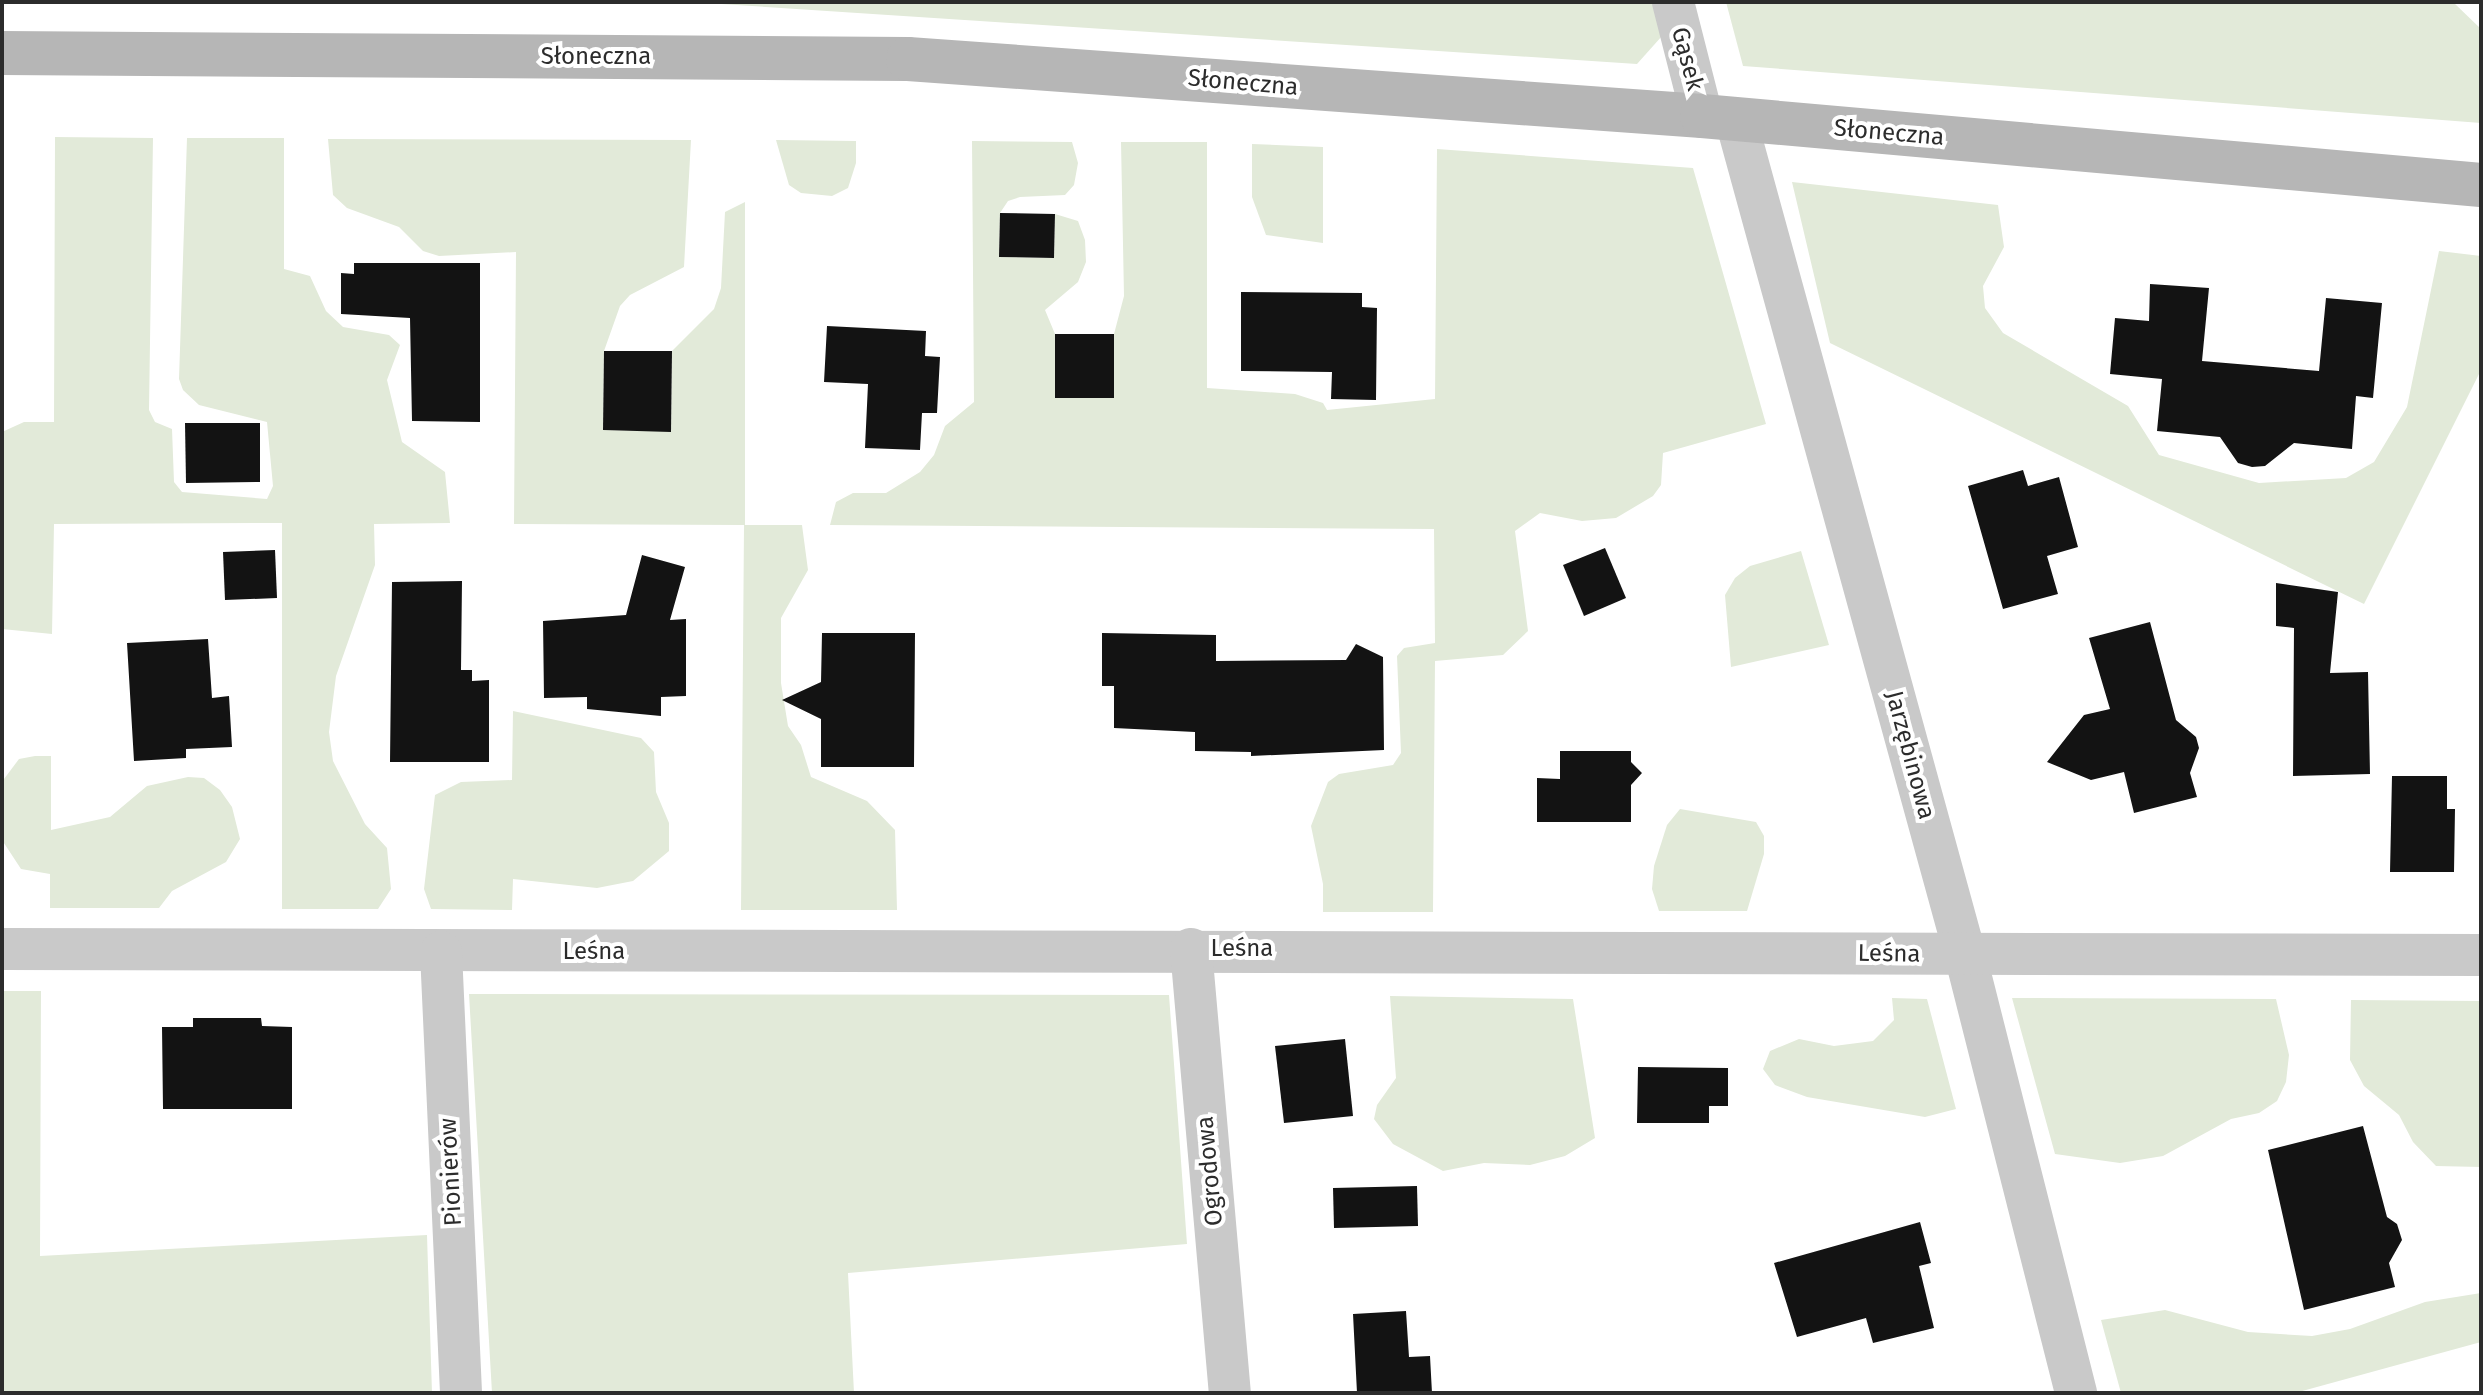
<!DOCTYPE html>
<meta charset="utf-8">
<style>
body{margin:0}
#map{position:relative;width:2483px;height:1395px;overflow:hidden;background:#fff;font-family:"Fira Sans",sans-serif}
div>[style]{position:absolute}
.green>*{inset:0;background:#e2ead9}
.building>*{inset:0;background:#131313}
.street>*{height:42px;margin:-21px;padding:0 21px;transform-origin:21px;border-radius:21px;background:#c9c9c9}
.secondary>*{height:44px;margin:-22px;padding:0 22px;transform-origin:22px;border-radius:22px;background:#b6b6b6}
span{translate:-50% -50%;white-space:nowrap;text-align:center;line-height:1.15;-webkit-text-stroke:8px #fff;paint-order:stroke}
.street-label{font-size:24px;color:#2c2c2c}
.frame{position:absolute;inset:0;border:4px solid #2c2c2c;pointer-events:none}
</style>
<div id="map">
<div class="green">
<div style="clip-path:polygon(690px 2px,1653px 2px,1662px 36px,1637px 64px)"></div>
<div style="clip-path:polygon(1726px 2px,2453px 2px,2481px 29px,2481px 123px,1743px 66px)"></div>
<div style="clip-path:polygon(55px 137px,153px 138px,149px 410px,155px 422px,172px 429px,174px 482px,182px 492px,267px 499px,273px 486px,267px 422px,199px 405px,183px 390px,179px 379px,187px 138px,284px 138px,284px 269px,310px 276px,326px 311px,343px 327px,389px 335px,400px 345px,387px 380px,402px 442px,445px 472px,450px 523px,374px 524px,375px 565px,336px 676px,329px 732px,333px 761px,365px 824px,387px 848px,391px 889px,378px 909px,282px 909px,282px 523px,54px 524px,52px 634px,2px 629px,2px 432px,24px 422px,54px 422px)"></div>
<div style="clip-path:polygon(328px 139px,691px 140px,684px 267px,630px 295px,620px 306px,604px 351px,603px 430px,671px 431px,672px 351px,714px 309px,721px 288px,725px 212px,745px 202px,745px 525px,802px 525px,808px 570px,781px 618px,781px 683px,788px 726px,801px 745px,811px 777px,867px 801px,895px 830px,897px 910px,741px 910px,744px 525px,514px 524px,516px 252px,439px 256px,423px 251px,399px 227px,347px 208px,333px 195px)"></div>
<div style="clip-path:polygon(776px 140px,856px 141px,856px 163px,848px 188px,832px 196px,801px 193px,789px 185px)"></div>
<div style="clip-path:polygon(972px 141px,1072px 142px,1078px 163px,1074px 185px,1065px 195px,1020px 197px,1008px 201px,1000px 213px,999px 257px,1054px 258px,1055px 214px,1078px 221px,1085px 240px,1086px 262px,1078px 282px,1045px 310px,1055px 334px,1055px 398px,1114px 398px,1114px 334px,1124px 296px,1121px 142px,1207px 142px,1207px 388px,1295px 394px,1323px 403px,1327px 410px,1435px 399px,1437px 149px,1693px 168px,1766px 424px,1663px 453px,1661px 485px,1653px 496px,1616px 518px,1582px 521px,1540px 513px,1515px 531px,1528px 631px,1503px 655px,1435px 661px,1433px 912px,1323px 912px,1323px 884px,1311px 826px,1328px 782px,1339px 774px,1393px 765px,1401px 753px,1397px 656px,1404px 648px,1435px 643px,1434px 529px,830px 525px,836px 502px,853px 493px,886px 493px,920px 472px,934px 455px,945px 426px,974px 402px)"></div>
<div style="clip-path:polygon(1252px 144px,1323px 147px,1323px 243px,1266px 235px,1252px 197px)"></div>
<div style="clip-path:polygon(1792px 182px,1998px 205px,2004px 247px,1983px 286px,1985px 308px,2003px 333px,2128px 406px,2159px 455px,2259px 483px,2346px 478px,2374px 462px,2407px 407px,2439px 251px,2481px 256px,2481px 370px,2364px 604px,1830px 343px)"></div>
<div style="clip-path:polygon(1801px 551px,1829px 645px,1731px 667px,1725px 595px,1735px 578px,1750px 566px)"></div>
<div style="clip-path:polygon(513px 711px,641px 738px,654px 752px,656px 792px,669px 823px,669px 851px,633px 881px,597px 888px,513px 879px,512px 910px,431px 909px,424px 889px,435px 795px,461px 782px,512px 780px)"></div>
<div style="clip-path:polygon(35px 756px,51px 756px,51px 830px,110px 817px,147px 786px,188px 777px,204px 778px,220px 790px,232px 807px,240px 839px,226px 862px,172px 891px,159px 908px,50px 908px,50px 874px,21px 869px,2px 840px,4px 779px,19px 759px)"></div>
<div style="clip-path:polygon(1680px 809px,1756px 822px,1764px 836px,1764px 854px,1747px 911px,1659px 911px,1652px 889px,1654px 866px,1667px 825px)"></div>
<div style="clip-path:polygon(2px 991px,41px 991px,40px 1256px,427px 1235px,432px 1393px,2px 1393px)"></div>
<div style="clip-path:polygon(469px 994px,1169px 995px,1187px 1244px,848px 1273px,854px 1393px,492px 1393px)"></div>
<div style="clip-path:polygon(1390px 996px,1573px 999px,1595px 1138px,1565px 1156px,1530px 1165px,1484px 1163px,1443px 1171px,1393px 1144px,1374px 1119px,1377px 1105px,1396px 1078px)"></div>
<div style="clip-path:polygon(1892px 998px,1927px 999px,1956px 1109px,1925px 1117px,1807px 1097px,1775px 1085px,1763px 1069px,1770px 1051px,1799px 1039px,1834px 1046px,1873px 1041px,1894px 1020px)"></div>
<div style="clip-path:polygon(2012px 998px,2276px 999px,2289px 1055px,2286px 1082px,2277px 1101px,2259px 1113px,2231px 1119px,2163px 1156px,2120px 1163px,2055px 1154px)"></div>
<div style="clip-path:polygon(2351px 1000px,2481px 1001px,2481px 1167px,2436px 1166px,2413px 1142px,2399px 1115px,2364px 1086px,2350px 1060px)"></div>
<div style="clip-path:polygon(2481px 1293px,2481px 1342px,2295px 1393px,2121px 1393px,2101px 1320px,2165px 1310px,2248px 1332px,2312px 1336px,2350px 1329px,2425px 1302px)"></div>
</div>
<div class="building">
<div style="clip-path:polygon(1000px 213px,1055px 214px,1054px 258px,999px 257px)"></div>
<div style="clip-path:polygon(354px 263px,480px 263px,480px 422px,412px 421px,410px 318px,341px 314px,341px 273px,354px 274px)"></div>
<div style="clip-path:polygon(2150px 284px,2209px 288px,2202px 361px,2319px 371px,2326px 298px,2382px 303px,2373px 398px,2356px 396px,2352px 449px,2294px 443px,2265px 466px,2252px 467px,2238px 463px,2220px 437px,2157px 431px,2162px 379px,2110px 374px,2115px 318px,2149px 321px)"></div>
<div style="clip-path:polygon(1241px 292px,1362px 293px,1362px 307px,1377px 308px,1376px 400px,1331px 399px,1332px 372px,1241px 371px)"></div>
<div style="clip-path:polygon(827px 326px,926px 331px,925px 356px,940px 357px,937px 413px,922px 413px,920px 450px,865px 448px,868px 384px,824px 382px)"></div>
<div style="clip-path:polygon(1055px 334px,1114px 334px,1114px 398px,1055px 398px)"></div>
<div style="clip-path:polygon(604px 351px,672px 351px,671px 432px,603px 430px)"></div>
<div style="clip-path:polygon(185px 423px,260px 423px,260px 482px,186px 483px)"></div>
<div style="clip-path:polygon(2023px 470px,2028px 486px,2059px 477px,2078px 547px,2047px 556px,2058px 594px,2003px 609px,1968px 486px)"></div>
<div style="clip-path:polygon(1605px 548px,1626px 598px,1584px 616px,1563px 565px)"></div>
<div style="clip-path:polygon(275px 550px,277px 598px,225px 600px,223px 552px)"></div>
<div style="clip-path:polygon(642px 555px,685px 567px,670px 620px,686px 619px,686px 696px,661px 697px,661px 716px,587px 709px,587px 697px,544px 698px,543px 621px,626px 615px)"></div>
<div style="clip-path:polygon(462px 581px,461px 670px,472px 670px,472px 681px,489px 680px,489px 762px,390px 762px,392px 582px)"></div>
<div style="clip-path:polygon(2276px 583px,2338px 592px,2330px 673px,2368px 672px,2370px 774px,2293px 776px,2294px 628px,2276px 626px)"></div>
<div style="clip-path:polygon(2150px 622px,2176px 720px,2196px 737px,2199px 748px,2190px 773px,2197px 797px,2134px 813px,2124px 772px,2091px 780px,2047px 762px,2084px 715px,2110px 709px,2089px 638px)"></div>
<div style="clip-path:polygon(822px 633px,915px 633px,914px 767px,821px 767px,821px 719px,782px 700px,821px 682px)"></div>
<div style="clip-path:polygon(1102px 633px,1216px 635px,1216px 661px,1346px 660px,1356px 644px,1383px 657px,1384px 750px,1251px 756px,1251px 752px,1195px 751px,1195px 732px,1114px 728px,1114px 686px,1102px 686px)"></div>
<div style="clip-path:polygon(208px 639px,212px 698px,229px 696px,232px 747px,186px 749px,186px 758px,134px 761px,127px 643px)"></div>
<div style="clip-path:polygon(1560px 751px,1631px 751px,1631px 762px,1642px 773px,1631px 785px,1631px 822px,1537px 822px,1537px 778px,1560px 779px)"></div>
<div style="clip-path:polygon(2392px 776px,2447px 776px,2447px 809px,2455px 809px,2454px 872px,2390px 872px)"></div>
<div style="clip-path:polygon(193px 1018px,261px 1018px,262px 1026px,292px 1027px,292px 1109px,163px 1109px,162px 1027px,193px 1027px)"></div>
<div style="clip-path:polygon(1345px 1039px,1353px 1116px,1284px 1123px,1275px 1046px)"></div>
<div style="clip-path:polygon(1638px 1067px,1728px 1068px,1728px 1106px,1709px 1106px,1709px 1123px,1637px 1123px)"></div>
<div style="clip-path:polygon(2363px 1126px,2387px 1217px,2397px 1224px,2402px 1240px,2389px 1263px,2395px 1287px,2304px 1310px,2268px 1150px)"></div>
<div style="clip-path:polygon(1417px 1186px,1418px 1226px,1334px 1228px,1333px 1188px)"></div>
<div style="clip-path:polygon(1920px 1222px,1931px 1263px,1919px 1266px,1934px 1328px,1873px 1343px,1866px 1318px,1797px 1337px,1774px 1263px)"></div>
<div style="clip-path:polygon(1406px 1311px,1409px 1357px,1430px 1356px,1432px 1393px,1357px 1393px,1353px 1314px)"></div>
</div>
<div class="street">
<div style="left:1673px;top:2px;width:118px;rotate:75.7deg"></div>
<div style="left:1736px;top:120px;width:865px;rotate:74.65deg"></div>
<div style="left:1965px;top:954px;width:453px;rotate:75.8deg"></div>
<div style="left:2px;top:949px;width:2479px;rotate:0.14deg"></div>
<div style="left:1191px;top:949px;width:446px;rotate:85deg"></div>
<div style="left:441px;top:952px;width:441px;rotate:87.4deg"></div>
</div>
<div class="secondary">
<div style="left:2px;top:53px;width:906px;rotate:0.38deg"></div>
<div style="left:908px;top:59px;width:796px;rotate:4.11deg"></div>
<div style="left:1702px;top:116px;width:782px;rotate:5.06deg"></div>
</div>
<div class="street-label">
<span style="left:596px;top:57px">Słoneczna</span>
<span style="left:1687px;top:59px;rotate:75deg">Gąsek</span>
<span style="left:1243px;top:83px;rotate:5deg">Słoneczna</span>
<span style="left:1889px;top:133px;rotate:5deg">Słoneczna</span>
<span style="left:1910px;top:755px;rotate:75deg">Jarzębinowa</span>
<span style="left:1242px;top:949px">Leśna</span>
<span style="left:594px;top:952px">Leśna</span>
<span style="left:1889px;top:954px;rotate:1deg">Leśna</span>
<span style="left:1210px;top:1171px;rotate:-95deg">Ogrodowa</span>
<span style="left:451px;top:1172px;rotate:-93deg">Pionierów</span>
</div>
<div class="frame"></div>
</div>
